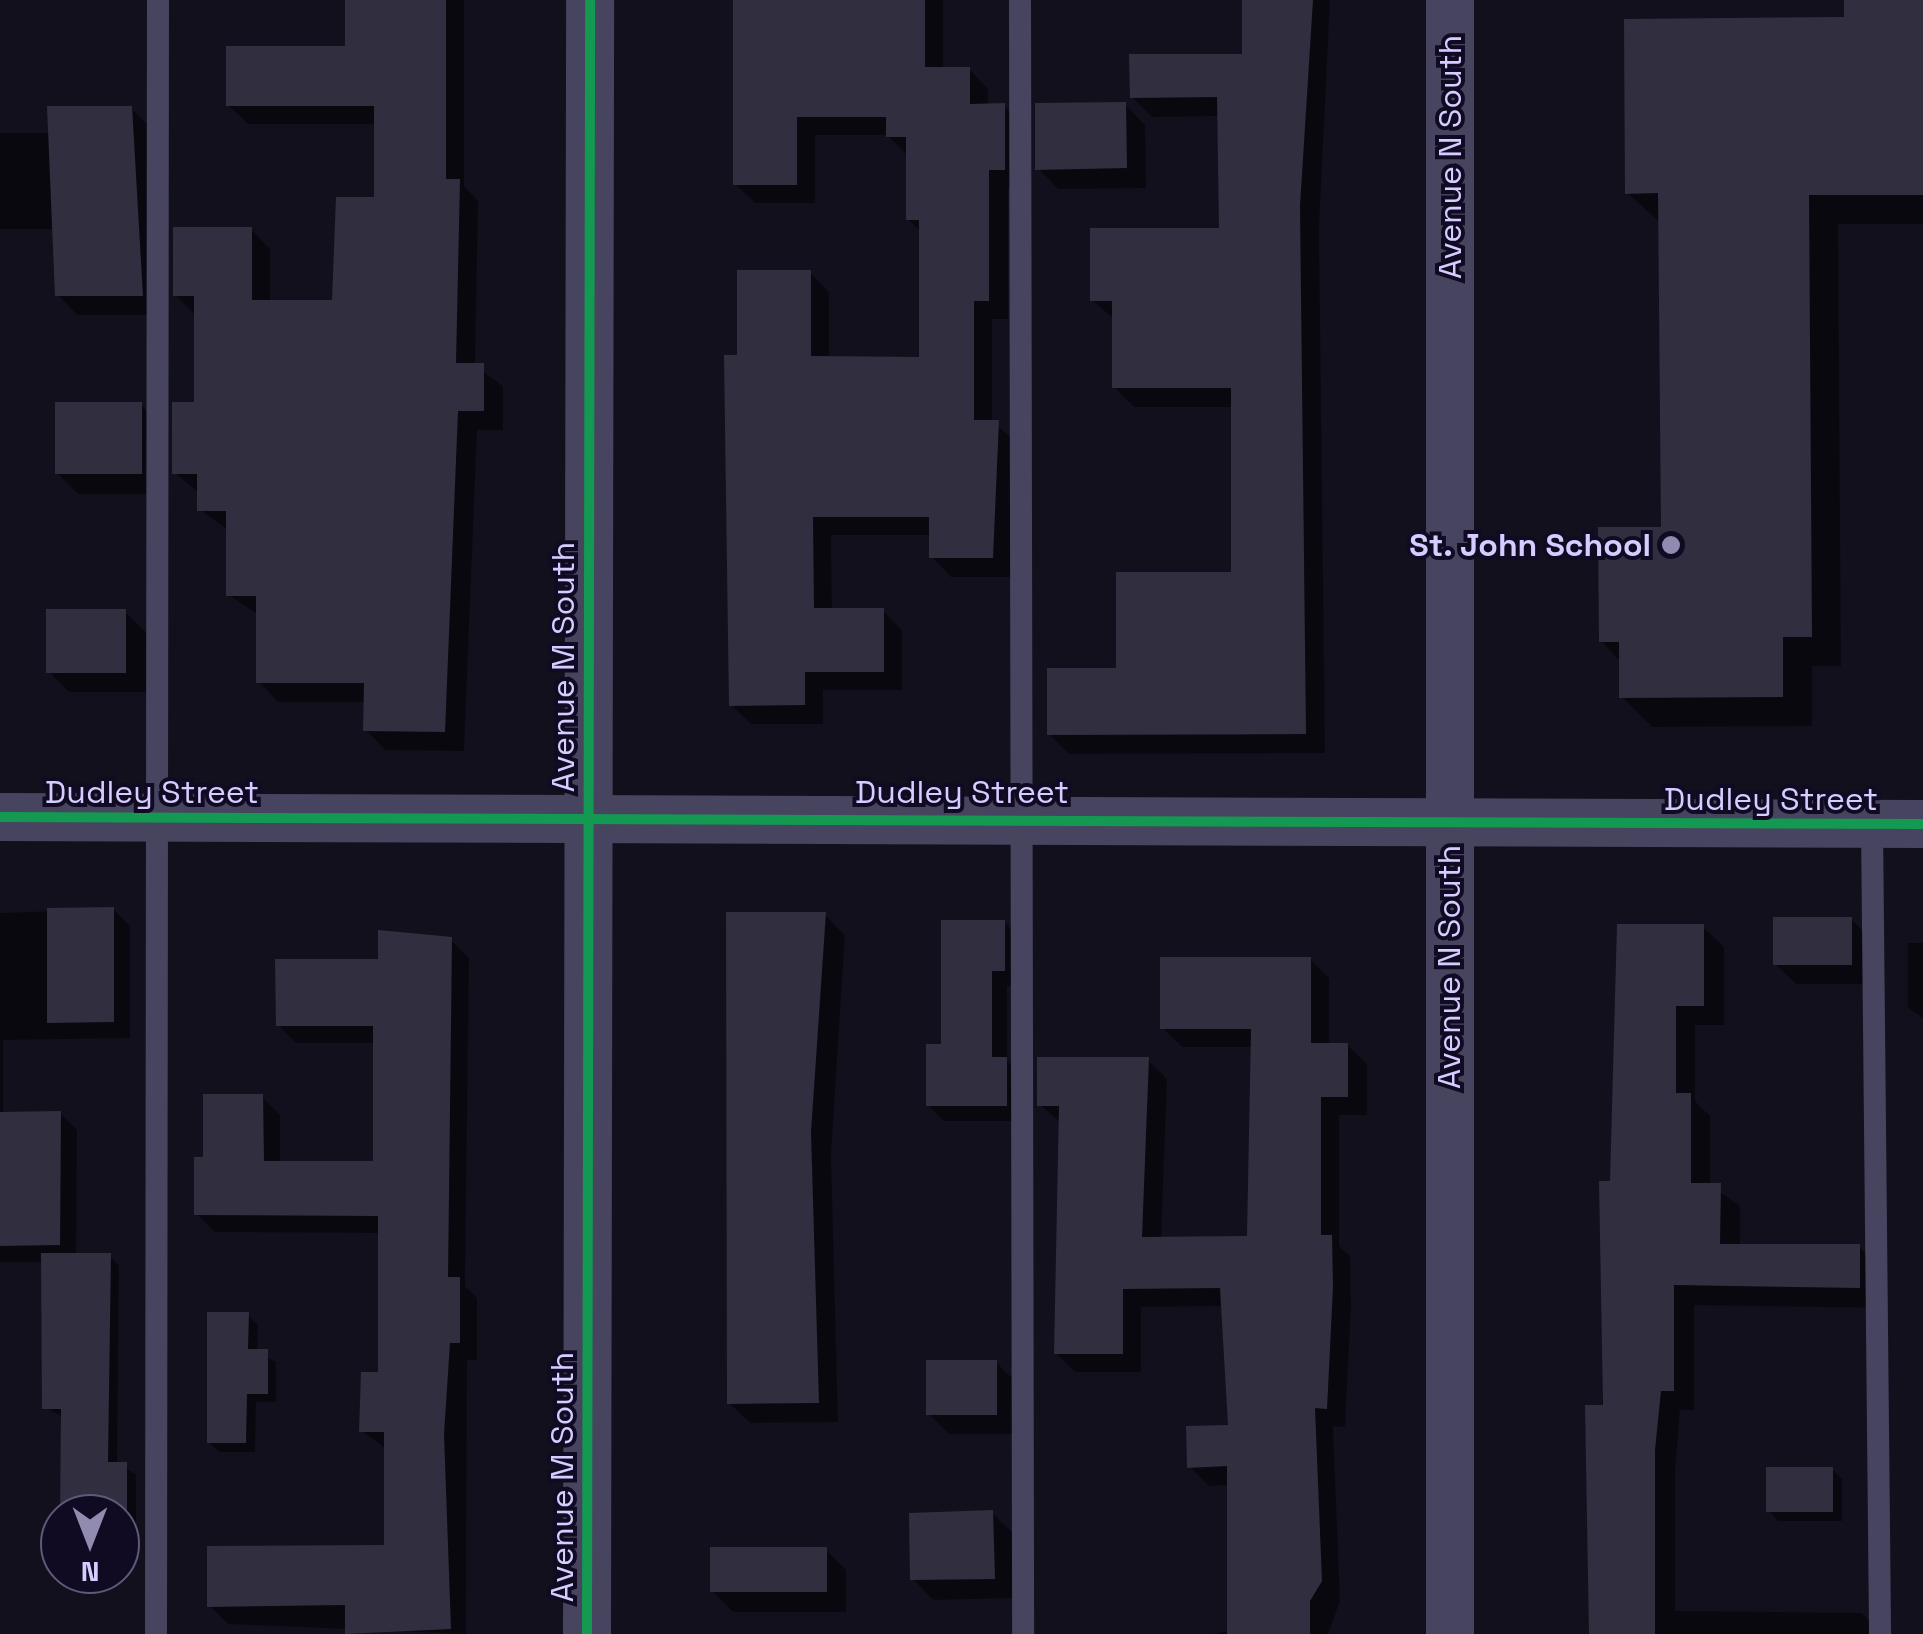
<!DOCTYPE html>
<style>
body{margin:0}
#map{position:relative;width:1923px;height:1634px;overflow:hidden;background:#13101d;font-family:"Space Grotesk",sans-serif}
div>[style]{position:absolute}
.shadow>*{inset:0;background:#0007}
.building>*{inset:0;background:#312e40}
.lane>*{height:22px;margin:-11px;padding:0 11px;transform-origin:11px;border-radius:11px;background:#47445f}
.street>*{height:48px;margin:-24px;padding:0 24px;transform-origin:24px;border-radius:24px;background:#47445f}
.cycleway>*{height:10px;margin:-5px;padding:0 5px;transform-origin:5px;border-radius:5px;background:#139951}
.dots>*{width:28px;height:28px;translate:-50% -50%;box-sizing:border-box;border:5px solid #100b22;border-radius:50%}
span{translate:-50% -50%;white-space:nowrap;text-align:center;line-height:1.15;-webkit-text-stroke:8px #100b22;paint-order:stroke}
.street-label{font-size:32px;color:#d5cdff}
.poi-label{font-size:32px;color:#d5cdff;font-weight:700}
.right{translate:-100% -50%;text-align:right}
.north{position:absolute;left:40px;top:1494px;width:100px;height:100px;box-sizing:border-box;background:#100b22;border:2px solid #5f597a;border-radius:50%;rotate:180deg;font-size:28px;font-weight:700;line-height:40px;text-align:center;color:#d5cdff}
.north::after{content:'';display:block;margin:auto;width:35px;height:45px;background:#918bb0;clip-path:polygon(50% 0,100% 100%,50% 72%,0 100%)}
</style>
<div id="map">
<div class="shadow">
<div style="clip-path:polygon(348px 0,464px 0,464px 186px,478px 201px,475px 366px,503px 386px,503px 430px,477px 430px,464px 751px,385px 750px,366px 730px,366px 702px,278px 702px,259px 682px,259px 615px,228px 595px,228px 530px,200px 510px,199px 493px,175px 473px,197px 405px,195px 315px,175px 295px,251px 229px,270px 249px,270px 302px,334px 302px,376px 200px,376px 124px,248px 124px,228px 105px,348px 48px)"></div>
<div style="clip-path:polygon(738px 0,943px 0,943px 69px,969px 69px,988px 89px,988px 106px,1004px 106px,1023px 125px,1024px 188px,1008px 188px,1008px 319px,992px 319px,992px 422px,1017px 442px,1011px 577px,951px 577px,932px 557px,932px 535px,831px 535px,832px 611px,883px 611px,902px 630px,902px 690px,823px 690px,823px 724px,751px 724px,731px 705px,740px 358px,810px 273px,829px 292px,829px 358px,921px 359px,921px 232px,908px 219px,908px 156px,887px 135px,815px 135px,815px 203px,755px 203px,735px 184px)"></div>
<div style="clip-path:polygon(1245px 0,1330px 0,1319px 228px,1325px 753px,1069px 754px,1049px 734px,1234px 575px,1233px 407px,1134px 407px,1114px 387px,1114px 319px,1092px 300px,1222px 230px,1220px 116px,1152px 117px,1132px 97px,1245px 56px)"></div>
<div style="clip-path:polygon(1846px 0,1923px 0,1923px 224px,1838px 224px,1841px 666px,1812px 666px,1812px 726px,1652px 727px,1622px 697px,1621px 662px,1601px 641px,1663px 529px,1661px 223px,1627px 193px,1846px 19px)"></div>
<div style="clip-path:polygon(1125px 104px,1145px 125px,1146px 188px,1058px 189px,1038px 168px)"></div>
<div style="clip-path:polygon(131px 108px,151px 128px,161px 315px,77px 315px,58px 295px,58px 229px,0 229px,0 133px,50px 133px)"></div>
<div style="clip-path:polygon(141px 405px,162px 425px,162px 494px,78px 494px,57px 473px)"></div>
<div style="clip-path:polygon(125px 612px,146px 632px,146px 692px,69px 692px,49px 672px)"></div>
<div style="clip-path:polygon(113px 909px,130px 926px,130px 1038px,3px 1040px,3px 1114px,60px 1113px,77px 1130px,76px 1256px,110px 1256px,119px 1266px,117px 1464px,136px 1474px,136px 1528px,120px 1528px,63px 1417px,44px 1407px,44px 1262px,0 1262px,0 913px)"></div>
<div style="clip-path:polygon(825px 915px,845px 935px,831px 1154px,838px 1422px,750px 1423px,729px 1403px)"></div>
<div style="clip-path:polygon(1851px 919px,1871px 940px,1871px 984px,1796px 984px,1775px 964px)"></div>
<div style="clip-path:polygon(1004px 922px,1020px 938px,1020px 986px,1007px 986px,1007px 1061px,1022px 1076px,1022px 1121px,944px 1121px,928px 1105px,944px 1046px)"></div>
<div style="clip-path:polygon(1703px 927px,1724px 947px,1724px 1025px,1695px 1025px,1695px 1101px,1710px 1116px,1710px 1185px,1740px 1206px,1740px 1247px,1859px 1247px,1880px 1267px,1880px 1308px,1694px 1305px,1694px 1410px,1680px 1410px,1675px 1472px,1675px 1611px,1862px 1613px,1882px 1634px,1591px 1634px,1613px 1184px)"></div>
<div style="clip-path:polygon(381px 932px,451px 940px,469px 958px,465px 1286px,477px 1298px,477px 1360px,467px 1360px,466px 1634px,228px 1624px,210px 1606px,386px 1548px,386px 1449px,362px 1431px,381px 1374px,381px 1233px,215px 1232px,197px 1214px,206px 1159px,262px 1097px,280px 1115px,280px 1163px,376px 1163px,376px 1043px,296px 1043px,278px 1025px,381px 962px)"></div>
<div style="clip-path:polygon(1908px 943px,1923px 943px,1923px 1018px,1908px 1008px)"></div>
<div style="clip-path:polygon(1310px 959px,1329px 978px,1329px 1045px,1347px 1045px,1367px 1064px,1367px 1115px,1339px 1115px,1339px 1246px,1350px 1256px,1351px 1308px,1345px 1427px,1333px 1426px,1340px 1601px,1328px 1634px,1212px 1634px,1229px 1631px,1230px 1485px,1209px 1486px,1190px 1467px,1230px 1427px,1224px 1306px,1141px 1307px,1141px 1372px,1075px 1372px,1056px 1353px,1062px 1124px,1040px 1105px,1148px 1060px,1167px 1079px,1161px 1240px,1249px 1238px,1253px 1047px,1182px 1047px,1163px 1028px)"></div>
<div style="clip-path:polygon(248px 1315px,258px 1325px,257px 1352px,276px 1362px,276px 1402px,256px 1402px,255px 1452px,219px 1452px,209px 1442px)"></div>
<div style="clip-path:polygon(996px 1362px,1017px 1383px,1017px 1434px,949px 1434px,929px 1414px)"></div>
<div style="clip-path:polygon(1832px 1469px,1842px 1479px,1842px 1521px,1778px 1521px,1769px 1511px)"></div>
<div style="clip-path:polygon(992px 1513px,1013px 1533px,1015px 1598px,933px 1600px,913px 1579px)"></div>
<div style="clip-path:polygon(826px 1550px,846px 1570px,846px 1612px,733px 1612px,712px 1591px)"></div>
</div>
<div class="building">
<div style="clip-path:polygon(345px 0,446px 0,446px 179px,460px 179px,456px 363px,484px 363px,484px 411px,458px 411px,445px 732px,363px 731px,364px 683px,256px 683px,256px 596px,226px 596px,226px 511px,197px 511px,197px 474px,172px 474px,172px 402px,194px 402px,194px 296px,173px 296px,173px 227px,252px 227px,252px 300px,332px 300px,336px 197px,374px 197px,374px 106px,226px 106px,226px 46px,345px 46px)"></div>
<div style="clip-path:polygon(733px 0,925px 0,925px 67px,970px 67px,970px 104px,1005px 103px,1005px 170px,989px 170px,989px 301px,974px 301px,974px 420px,999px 420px,993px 558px,929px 558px,929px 517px,813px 517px,814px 608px,884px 608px,884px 672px,805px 672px,805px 705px,729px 706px,724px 355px,737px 355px,737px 270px,811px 270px,811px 356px,919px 357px,919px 220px,906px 220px,906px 137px,886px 137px,886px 117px,797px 117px,797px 185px,733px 185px)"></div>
<div style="clip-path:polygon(1242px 0,1313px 0,1300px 206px,1306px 734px,1047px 735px,1047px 668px,1116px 668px,1116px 572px,1231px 572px,1231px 388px,1112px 388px,1112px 301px,1090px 301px,1090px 228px,1219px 228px,1217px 97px,1130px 98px,1129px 54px,1242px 54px)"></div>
<div style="clip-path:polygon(1844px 0,1923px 0,1923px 195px,1809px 195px,1812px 637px,1783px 637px,1783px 697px,1619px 698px,1619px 642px,1599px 642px,1598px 527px,1661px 527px,1658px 193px,1625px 194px,1624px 19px,1844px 17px)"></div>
<div style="clip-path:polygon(1126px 102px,1127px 168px,1035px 170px,1035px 103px)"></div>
<div style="clip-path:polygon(47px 106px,132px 106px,143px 296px,55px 296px)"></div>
<div style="clip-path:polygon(55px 402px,142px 402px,142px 474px,55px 474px)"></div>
<div style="clip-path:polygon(46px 609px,126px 609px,126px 673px,46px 673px)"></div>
<div style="clip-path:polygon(114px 907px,114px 1022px,47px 1023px,47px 908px)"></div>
<div style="clip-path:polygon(726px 912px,826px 912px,811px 1132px,819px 1403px,727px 1404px)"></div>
<div style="clip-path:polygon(1773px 917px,1852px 917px,1852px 965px,1773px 965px)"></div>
<div style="clip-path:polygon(941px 920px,1005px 920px,1005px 971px,992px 971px,992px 1057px,1007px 1057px,1007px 1106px,926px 1106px,926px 1044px,941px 1044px)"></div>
<div style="clip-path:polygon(1617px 924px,1704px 924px,1704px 1006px,1676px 1006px,1676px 1093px,1691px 1093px,1691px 1183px,1721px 1183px,1720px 1244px,1860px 1244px,1860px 1288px,1674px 1285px,1674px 1391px,1661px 1391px,1655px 1450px,1655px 1634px,1589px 1634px,1585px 1405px,1603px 1405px,1599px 1181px,1610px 1181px)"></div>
<div style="clip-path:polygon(378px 930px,452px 937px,448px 1277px,460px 1277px,460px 1343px,450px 1343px,444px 1434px,451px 1629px,345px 1634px,345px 1605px,207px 1607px,207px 1546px,384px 1545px,384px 1432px,359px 1432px,361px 1372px,378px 1372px,378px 1216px,194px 1215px,194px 1157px,203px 1157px,203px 1094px,263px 1094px,264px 1161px,373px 1161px,373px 1026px,276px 1026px,275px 959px,378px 959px)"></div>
<div style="clip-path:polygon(1160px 957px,1311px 957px,1311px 1043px,1348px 1043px,1348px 1097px,1321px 1097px,1321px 1235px,1332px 1235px,1333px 1287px,1327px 1409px,1315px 1408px,1322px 1581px,1310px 1601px,1310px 1634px,1227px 1634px,1227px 1466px,1187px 1468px,1186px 1426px,1228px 1425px,1220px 1288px,1123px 1289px,1123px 1354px,1054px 1354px,1059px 1106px,1037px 1106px,1037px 1057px,1149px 1057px,1142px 1237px,1247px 1236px,1251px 1029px,1160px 1029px)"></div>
<div style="clip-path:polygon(61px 1111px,60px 1245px,0 1246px,0 1112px)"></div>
<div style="clip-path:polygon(41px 1253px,111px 1253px,108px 1462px,127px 1462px,127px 1519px,60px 1519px,61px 1409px,42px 1409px)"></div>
<div style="clip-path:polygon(207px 1312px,249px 1312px,248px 1349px,268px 1349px,268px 1394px,247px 1394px,246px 1443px,207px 1443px)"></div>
<div style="clip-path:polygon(926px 1360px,997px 1360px,997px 1415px,926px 1415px)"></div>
<div style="clip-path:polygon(1766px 1467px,1833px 1467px,1833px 1512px,1766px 1512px)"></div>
<div style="clip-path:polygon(993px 1510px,995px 1579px,910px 1580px,909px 1513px)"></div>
<div style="clip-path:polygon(710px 1547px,827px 1547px,827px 1592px,710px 1592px)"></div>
</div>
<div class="lane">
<div style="left:1020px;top:0;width:1634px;rotate:89.89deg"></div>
<div style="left:1872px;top:825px;width:809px;rotate:89.43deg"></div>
<div style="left:156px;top:1634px;width:1634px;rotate:-89.93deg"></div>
</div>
<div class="street">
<div style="left:0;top:817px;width:1923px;rotate:0.21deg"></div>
<div style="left:587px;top:1634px;width:1634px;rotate:-89.89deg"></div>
<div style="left:1450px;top:1634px;width:1634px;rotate:-90deg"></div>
</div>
<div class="cycleway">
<div style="left:0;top:817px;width:1923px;rotate:0.21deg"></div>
<div style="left:587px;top:1634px;width:1634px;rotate:-89.89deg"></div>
</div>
<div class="dots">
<div style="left:1671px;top:545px;background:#918bb0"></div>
</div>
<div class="street-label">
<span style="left:1450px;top:157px;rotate:-90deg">Avenue N South</span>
<span style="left:563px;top:667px;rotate:-90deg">Avenue M South</span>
<span style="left:152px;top:792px">Dudley Street</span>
<span style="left:962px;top:792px">Dudley Street</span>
<span style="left:1771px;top:799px">Dudley Street</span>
<span style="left:1449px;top:967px;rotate:-90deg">Avenue N South</span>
<span style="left:562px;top:1477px;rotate:-90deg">Avenue M South</span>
</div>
<div class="poi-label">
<span class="right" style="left:1651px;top:545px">St. John School</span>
</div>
<div class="north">N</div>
</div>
